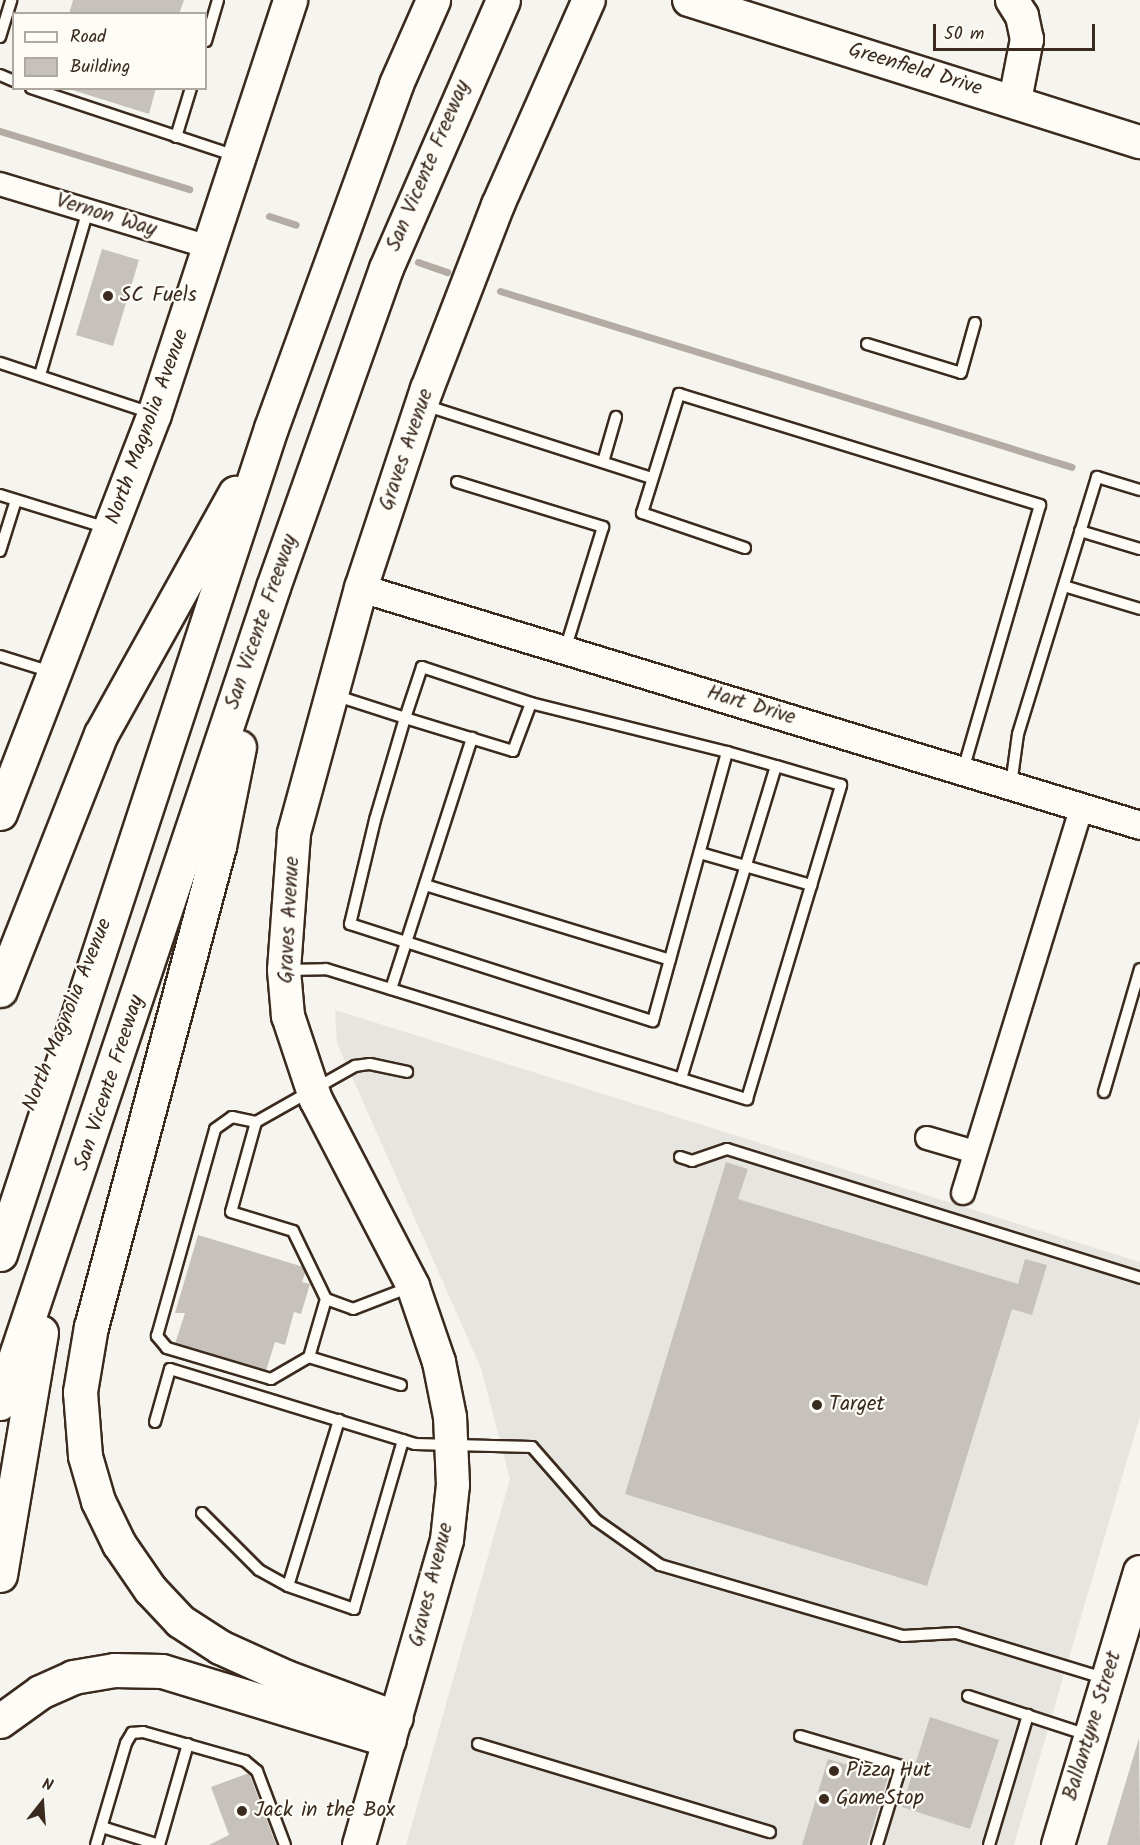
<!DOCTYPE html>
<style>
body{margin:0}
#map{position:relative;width:1140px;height:1845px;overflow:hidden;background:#f5f4ee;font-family:Kalam,sans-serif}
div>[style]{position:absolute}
.built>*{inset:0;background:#e7e5df}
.stream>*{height:7px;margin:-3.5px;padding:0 3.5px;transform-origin:3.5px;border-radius:3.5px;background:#b4aca4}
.building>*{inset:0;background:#c7c1bb}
.roads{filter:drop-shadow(2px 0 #3b2a1e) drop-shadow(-2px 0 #3b2a1e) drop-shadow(0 2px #3b2a1e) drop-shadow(0 -2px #3b2a1e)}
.service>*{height:10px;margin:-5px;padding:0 5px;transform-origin:5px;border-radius:5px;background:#fdfcf7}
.minor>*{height:22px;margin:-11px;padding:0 11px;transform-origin:11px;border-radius:11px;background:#fdfcf7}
.tertiary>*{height:27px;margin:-13.5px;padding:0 13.5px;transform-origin:13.5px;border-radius:13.5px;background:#fdfcf7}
.secondary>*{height:32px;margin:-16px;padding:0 16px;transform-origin:16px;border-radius:16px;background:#fdfcf7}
.primary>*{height:33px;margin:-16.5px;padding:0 16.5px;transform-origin:16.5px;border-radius:16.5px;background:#fdfcf7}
.motorway>*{height:33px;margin:-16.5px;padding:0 16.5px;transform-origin:16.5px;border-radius:16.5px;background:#fdfcf7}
.dots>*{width:16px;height:16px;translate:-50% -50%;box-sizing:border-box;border:3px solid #fdfcf7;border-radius:50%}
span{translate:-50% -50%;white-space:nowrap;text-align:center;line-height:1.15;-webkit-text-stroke:4.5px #fdfcf7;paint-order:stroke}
.street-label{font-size:21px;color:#3b2a1e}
.poi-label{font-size:21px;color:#3b2a1e}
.left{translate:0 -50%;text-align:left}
.legend{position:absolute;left:12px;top:12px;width:195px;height:78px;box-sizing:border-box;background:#fdfcf7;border:2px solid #afa8a0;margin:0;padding:8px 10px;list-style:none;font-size:18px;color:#3b2a1e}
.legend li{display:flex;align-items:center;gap:12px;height:30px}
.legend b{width:30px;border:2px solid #afa8a0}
.north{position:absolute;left:12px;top:1773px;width:60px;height:60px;-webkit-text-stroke:4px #fdfcf7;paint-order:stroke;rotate:17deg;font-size:16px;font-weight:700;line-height:24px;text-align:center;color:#3b2a1e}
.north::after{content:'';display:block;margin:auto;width:21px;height:27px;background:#3b2a1e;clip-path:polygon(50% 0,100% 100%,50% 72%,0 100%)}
.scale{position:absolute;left:933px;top:24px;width:162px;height:27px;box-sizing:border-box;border:3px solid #3b2a1e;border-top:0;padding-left:8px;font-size:18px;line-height:21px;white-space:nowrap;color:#3b2a1e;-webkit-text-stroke:4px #fdfcf7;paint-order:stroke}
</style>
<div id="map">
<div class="built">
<div style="clip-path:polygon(335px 1010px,1140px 1262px,1140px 1416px,1014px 1845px,406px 1845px,510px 1479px,481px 1368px,337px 1043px)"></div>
</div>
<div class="stream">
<div style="left:0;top:131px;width:198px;rotate:17.1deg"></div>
<div style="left:269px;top:216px;width:28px;rotate:18deg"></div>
<div style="left:418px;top:262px;width:31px;rotate:19deg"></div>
<div style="left:500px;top:291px;width:598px;rotate:17.1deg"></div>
</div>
<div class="building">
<div style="clip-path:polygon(73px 0,184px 0,179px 14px,69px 14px)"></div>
<div style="clip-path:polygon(66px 88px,156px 88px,149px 114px)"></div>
<div style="clip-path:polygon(102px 249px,139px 260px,113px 346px,76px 335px)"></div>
<div style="clip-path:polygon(726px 1162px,748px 1169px,738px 1199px,1018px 1284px,1025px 1259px,1047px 1265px,1032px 1315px,1012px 1309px,927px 1586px,625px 1494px)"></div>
<div style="clip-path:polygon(198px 1235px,307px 1268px,302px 1282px,310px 1284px,301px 1314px,294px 1312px,285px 1345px,275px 1342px,265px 1374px,174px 1347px,185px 1313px,175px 1313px)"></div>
<div style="clip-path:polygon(930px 1717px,999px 1740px,970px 1829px,902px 1807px)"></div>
<div style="clip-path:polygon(1139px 1738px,1140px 1845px,1107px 1845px)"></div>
<div style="clip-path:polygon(828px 1759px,888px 1777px,867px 1845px,802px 1845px)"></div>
<div style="clip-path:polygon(249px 1773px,276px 1845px,209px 1845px,229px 1835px,211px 1787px)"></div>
</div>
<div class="roads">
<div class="service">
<div style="left:0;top:37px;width:39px;rotate:-73deg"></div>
<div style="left:206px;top:41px;width:43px;rotate:-73.7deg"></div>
<div style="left:0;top:75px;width:15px;rotate:23deg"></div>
<div style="left:31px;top:88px;width:215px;rotate:18.4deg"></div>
<div style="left:176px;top:137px;width:51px;rotate:-73deg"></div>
<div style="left:867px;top:344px;width:98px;rotate:17.1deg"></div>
<div style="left:961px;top:373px;width:52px;rotate:-74.4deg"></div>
<div style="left:0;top:363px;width:159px;rotate:18.3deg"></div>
<div style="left:40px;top:375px;width:172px;rotate:-73.8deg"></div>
<div style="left:424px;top:405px;width:239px;rotate:17.8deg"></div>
<div style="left:603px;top:462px;width:47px;rotate:-73.9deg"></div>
<div style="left:457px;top:482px;width:153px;rotate:17.1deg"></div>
<div style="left:603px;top:527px;width:129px;rotate:107.2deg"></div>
<div style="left:0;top:495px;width:112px;rotate:17.1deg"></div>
<div style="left:1080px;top:531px;width:63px;rotate:16.7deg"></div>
<div style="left:745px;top:548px;width:109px;rotate:-161.2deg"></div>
<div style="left:642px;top:513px;width:125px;rotate:-72.7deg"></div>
<div style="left:679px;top:394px;width:378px;rotate:17.1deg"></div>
<div style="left:1040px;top:505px;width:276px;rotate:106.2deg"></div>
<div style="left:0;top:551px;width:53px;rotate:-72.6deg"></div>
<div style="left:1064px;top:586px;width:79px;rotate:16.8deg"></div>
<div style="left:0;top:656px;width:53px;rotate:17.4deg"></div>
<div style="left:334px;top:695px;width:75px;rotate:17.9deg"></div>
<div style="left:405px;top:718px;width:113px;rotate:17deg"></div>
<div style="left:513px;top:751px;width:51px;rotate:-69.4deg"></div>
<div style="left:531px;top:703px;width:115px;rotate:-161.7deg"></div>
<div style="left:422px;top:667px;width:54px;rotate:108.4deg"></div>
<div style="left:405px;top:718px;width:106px;rotate:106.4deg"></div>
<div style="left:375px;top:820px;width:107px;rotate:103.5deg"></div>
<div style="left:350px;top:924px;width:318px;rotate:17.8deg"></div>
<div style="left:653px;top:1021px;width:279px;rotate:-74.6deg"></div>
<div style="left:727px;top:752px;width:202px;rotate:-166deg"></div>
<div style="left:727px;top:752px;width:51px;rotate:15.9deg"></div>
<div style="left:1011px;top:785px;width:51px;rotate:-82.2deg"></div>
<div style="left:1018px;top:734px;width:269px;rotate:-72.9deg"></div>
<div style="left:1097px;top:477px;width:45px;rotate:16.8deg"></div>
<div style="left:700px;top:853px;width:116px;rotate:16.1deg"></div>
<div style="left:425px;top:885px;width:256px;rotate:17deg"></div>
<div style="left:287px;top:970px;width:39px;rotate:-1deg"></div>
<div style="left:326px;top:969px;width:441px;rotate:17.2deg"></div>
<div style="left:747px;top:1099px;width:328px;rotate:-73.3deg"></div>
<div style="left:841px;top:785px;width:68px;rotate:-163.7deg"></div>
<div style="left:776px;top:766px;width:327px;rotate:106.9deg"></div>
<div style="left:391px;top:989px;width:264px;rotate:-72.1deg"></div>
<div style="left:1104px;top:1092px;width:128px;rotate:-73.7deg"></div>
<div style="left:256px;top:1122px;width:93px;rotate:105.5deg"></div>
<div style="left:231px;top:1212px;width:65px;rotate:17deg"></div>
<div style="left:293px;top:1231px;width:76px;rotate:64.1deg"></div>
<div style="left:326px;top:1299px;width:60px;rotate:106.3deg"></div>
<div style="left:680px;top:1157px;width:13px;rotate:18deg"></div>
<div style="left:692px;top:1161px;width:37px;rotate:-19deg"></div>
<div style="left:727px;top:1149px;width:433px;rotate:17.3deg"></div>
<div style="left:326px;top:1299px;width:29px;rotate:20deg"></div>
<div style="left:353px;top:1309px;width:61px;rotate:-21.1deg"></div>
<div style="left:401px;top:1385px;width:96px;rotate:-163.1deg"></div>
<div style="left:309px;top:1357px;width:44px;rotate:149.9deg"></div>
<div style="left:271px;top:1379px;width:109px;rotate:-163.4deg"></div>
<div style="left:167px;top:1348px;width:16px;rotate:-130deg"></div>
<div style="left:157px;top:1336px;width:215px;rotate:-74.3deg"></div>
<div style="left:215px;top:1129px;width:21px;rotate:-35deg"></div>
<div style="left:232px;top:1117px;width:25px;rotate:12deg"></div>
<div style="left:256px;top:1122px;width:114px;rotate:-29.5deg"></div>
<div style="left:355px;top:1066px;width:15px;rotate:-8deg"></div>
<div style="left:370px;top:1064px;width:38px;rotate:12deg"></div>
<div style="left:155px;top:1422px;width:55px;rotate:-74.2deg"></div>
<div style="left:170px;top:1369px;width:256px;rotate:17deg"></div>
<div style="left:415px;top:1444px;width:117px;rotate:1.5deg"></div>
<div style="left:532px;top:1447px;width:97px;rotate:48.8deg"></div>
<div style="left:596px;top:1520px;width:78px;rotate:35.1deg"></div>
<div style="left:660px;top:1565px;width:253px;rotate:16.3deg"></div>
<div style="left:903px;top:1636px;width:53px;rotate:-3.2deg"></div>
<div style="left:956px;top:1633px;width:157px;rotate:17deg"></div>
<div style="left:202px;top:1513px;width:81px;rotate:45deg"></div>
<div style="left:259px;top:1570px;width:33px;rotate:29deg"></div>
<div style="left:288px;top:1586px;width:174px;rotate:-72.9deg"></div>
<div style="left:288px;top:1586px;width:70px;rotate:19.2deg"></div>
<div style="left:354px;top:1609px;width:176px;rotate:-73.8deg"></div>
<div style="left:968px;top:1696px;width:125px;rotate:18.1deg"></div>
<div style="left:800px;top:1736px;width:105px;rotate:16.5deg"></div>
<div style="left:901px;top:1766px;width:83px;rotate:106.9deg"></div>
<div style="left:478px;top:1744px;width:305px;rotate:16.8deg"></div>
<div style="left:102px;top:1827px;width:60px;rotate:17.5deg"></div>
<div style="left:96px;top:1845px;width:106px;rotate:-73.6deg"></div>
<div style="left:126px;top:1743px;width:12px;rotate:-59deg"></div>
<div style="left:132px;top:1733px;width:11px;rotate:-5deg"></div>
<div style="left:143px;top:1732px;width:106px;rotate:15.9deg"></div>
<div style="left:245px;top:1761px;width:16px;rotate:40deg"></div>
<div style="left:257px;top:1771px;width:79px;rotate:69.3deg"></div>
<div style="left:159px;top:1845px;width:105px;rotate:-74deg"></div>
<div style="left:989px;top:1845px;width:136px;rotate:-73.3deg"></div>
</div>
<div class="minor">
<div style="left:0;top:184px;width:221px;rotate:16.8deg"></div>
<div style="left:927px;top:1138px;width:50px;rotate:16.3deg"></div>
<div style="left:963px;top:1193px;width:405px;rotate:-72.9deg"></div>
</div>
<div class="tertiary">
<div style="left:361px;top:588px;width:814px;rotate:16.92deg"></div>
</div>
<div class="secondary">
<div style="left:689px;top:0;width:473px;rotate:17.5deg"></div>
<div style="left:1012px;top:0;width:19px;rotate:58deg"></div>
<div style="left:1022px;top:16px;width:24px;rotate:78deg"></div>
<div style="left:1027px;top:39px;width:62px;rotate:101.1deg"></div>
<div style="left:359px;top:1845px;width:317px;rotate:-73.9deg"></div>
<div style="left:447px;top:1540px;width:55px;rotate:-83.8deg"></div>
<div style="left:453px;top:1485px;width:68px;rotate:-92.5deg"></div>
<div style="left:450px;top:1417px;width:56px;rotate:-101.3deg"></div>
<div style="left:439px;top:1362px;width:80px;rotate:-108.9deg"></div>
<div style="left:413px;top:1286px;width:210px;rotate:-117.5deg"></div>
<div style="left:316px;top:1100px;width:89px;rotate:-108.4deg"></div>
<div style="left:288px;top:1016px;width:46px;rotate:-95deg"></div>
<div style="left:284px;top:970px;width:137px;rotate:-85.8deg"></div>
<div style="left:294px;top:833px;width:254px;rotate:-74.7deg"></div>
<div style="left:361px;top:588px;width:210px;rotate:-71.7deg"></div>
<div style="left:427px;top:389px;width:197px;rotate:-68.9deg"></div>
<div style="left:498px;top:205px;width:224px;rotate:-66.1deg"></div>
<div style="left:1058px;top:1845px;width:285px;rotate:-73.3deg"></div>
</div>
<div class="primary">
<div style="left:0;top:813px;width:428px;rotate:-68.9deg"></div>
<div style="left:154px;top:414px;width:436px;rotate:-71.8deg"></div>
</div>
<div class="motorway">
<div style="left:239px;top:747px;width:101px;rotate:101.4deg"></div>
<div style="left:219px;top:846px;width:497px;rotate:104.9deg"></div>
<div style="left:91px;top:1326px;width:67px;rotate:99.5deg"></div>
<div style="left:80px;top:1392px;width:64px;rotate:85.5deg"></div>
<div style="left:85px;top:1456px;width:47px;rotate:73.9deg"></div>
<div style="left:98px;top:1501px;width:48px;rotate:64deg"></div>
<div style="left:119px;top:1544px;width:55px;rotate:55.4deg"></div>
<div style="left:150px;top:1589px;width:44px;rotate:46.8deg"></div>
<div style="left:180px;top:1621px;width:48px;rotate:33deg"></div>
<div style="left:220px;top:1647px;width:72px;rotate:24.4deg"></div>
<div style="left:286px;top:1677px;width:117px;rotate:20.4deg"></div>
<div style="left:0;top:990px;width:275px;rotate:-68.5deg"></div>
<div style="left:101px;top:734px;width:276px;rotate:-60.9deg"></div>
<div style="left:0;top:1254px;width:869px;rotate:-71.84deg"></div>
<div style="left:271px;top:428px;width:366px;rotate:-70deg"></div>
<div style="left:396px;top:84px;width:92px;rotate:-66.2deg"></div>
<div style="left:0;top:1403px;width:860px;rotate:-71.5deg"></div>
<div style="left:273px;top:587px;width:338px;rotate:-70.5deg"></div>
<div style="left:386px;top:268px;width:292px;rotate:-66.4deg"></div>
<div style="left:0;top:1575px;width:246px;rotate:-80.4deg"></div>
<div style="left:0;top:1721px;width:49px;rotate:-35.9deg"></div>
<div style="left:40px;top:1692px;width:36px;rotate:-24deg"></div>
<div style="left:73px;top:1677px;width:42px;rotate:-9.7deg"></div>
<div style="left:114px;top:1670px;width:48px;rotate:1.2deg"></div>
<div style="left:162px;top:1671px;width:237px;rotate:16.9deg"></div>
</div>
</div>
<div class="dots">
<div style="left:108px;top:296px;background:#3b2a1e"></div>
<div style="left:817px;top:1405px;background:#3b2a1e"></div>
<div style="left:834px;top:1771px;background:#3b2a1e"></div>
<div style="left:824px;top:1799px;background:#3b2a1e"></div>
<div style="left:242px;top:1811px;background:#3b2a1e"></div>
</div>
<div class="street-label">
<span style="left:915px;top:70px;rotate:17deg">Greenfield Drive</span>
<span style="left:429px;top:166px;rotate:-67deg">San Vicente Freeway</span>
<span style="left:106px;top:216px;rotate:17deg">Vernon Way</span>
<span style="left:148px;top:427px;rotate:-70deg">North Magnolia Avenue</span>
<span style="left:407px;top:450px;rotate:-71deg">Graves Avenue</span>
<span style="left:262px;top:622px;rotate:-71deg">San Vicente Freeway</span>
<span style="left:751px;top:706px;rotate:17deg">Hart Drive</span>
<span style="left:290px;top:920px;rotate:-87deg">Graves Avenue</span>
<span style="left:68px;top:1015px;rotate:-68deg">North Magnolia Avenue</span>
<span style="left:110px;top:1083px;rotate:-72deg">San Vicente Freeway</span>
<span style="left:432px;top:1585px;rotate:-76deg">Graves Avenue</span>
<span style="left:1093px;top:1726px;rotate:-73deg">Ballantyne Street</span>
</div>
<div class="poi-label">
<span class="left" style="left:120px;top:296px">SC Fuels</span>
<span class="left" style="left:829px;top:1405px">Target</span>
<span class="left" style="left:846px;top:1771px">Pizza Hut</span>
<span class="left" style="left:836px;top:1799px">GameStop</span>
<span class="left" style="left:254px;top:1811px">Jack in the Box</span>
</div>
<ul class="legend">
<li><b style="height:8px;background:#fdfcf7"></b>Road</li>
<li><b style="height:16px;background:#c7c1bb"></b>Building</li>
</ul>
<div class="north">N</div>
<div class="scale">50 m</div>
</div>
